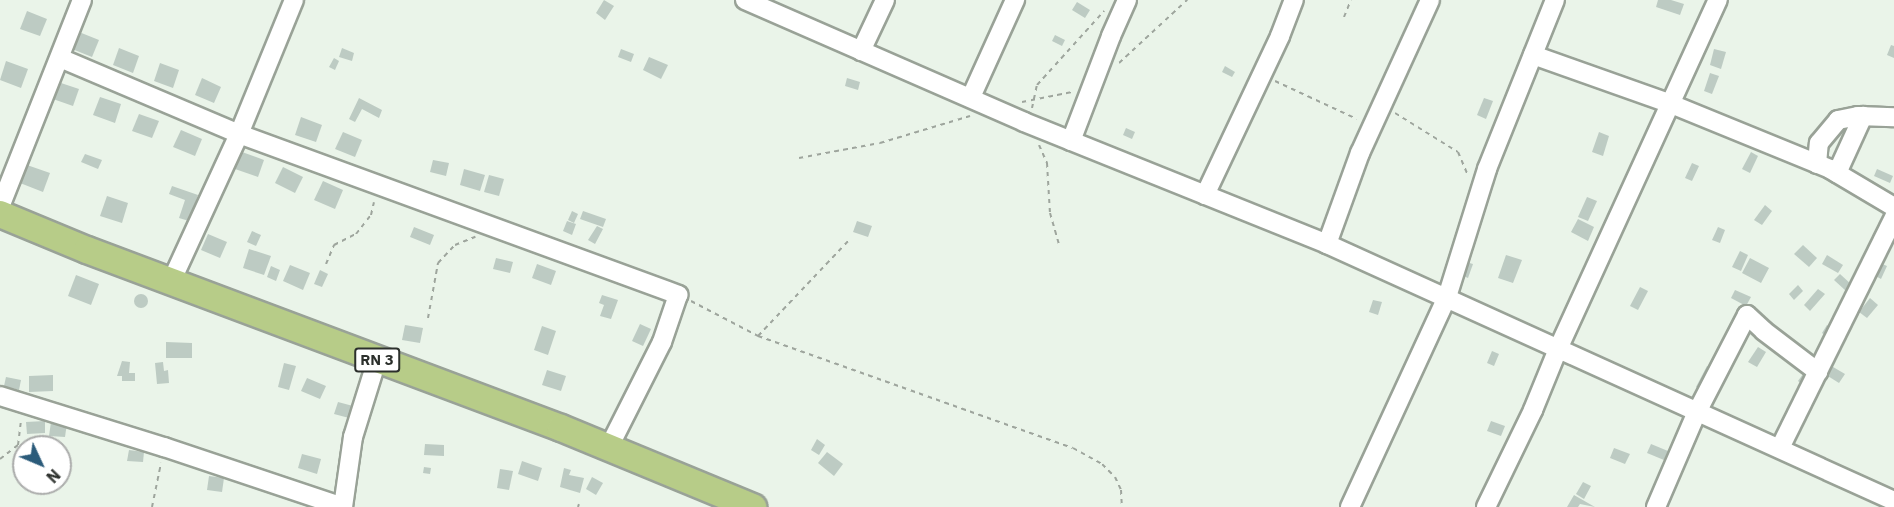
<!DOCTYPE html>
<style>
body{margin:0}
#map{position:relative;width:1894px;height:507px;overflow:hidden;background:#eaf4e9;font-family:"IBM Plex Sans",sans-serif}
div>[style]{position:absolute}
.building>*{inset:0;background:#bdcbc3}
.round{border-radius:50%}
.path>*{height:2px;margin-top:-1px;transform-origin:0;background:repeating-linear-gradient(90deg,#9ea59d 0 4.5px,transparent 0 9px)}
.roads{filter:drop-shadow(2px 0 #99a297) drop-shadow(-2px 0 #99a297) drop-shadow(0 2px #99a297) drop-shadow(0 -2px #99a297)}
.minor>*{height:18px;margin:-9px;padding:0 9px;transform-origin:9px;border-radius:9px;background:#fff}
.highway>*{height:26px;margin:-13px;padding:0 13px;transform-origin:13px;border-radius:13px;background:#b7cc88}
span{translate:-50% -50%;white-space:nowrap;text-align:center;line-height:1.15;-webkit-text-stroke:6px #fff;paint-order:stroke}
.shield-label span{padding:2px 4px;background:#fff;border:2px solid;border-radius:4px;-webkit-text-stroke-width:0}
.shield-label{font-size:15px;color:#2c302c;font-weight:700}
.north{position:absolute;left:12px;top:435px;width:60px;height:60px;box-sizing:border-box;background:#fff;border:2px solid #abacab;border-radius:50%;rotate:134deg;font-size:16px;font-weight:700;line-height:24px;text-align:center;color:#2c302c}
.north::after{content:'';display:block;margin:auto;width:21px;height:27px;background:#2b5b7a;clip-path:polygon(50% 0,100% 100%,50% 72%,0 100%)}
</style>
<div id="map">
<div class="building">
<div style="clip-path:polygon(604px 0,614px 6px,605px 20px,596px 13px)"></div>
<div style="clip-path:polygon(1658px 0,1671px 0,1684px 4px,1680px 15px,1656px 7px)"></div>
<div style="clip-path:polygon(1077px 2px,1090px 10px,1085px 18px,1072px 10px)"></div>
<div style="clip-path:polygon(27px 11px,47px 19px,40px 36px,20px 29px)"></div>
<div style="clip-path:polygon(79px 32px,99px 40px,92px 57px,72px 49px)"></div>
<div style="clip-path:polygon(1055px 35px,1065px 40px,1062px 46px,1052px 41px)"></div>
<div style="clip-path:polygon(1891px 45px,1894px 46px,1894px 58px,1887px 55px)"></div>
<div style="clip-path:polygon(119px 48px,139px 56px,133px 73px,113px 65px)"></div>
<div style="clip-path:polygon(342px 48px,354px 53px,352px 61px,339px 57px)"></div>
<div style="clip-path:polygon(621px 49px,634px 54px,631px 62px,618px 57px)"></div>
<div style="clip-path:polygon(1714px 49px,1726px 52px,1721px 69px,1710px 65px)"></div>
<div style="clip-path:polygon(649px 57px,668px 65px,661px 79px,643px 70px)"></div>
<div style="clip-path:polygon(334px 58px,339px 61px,335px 70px,329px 67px)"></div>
<div style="clip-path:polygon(6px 61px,28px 69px,21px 88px,0 80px)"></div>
<div style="clip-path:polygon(160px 63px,179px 70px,173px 88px,154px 81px)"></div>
<div style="clip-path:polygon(1225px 66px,1235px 72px,1232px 77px,1222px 72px)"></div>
<div style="clip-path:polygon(1710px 73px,1719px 76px,1712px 94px,1704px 91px)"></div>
<div style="clip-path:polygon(202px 78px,221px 87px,214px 103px,195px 95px)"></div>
<div style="clip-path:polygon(847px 78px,860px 82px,858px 90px,845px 86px)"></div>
<div style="clip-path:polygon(58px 82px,79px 89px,73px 106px,53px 99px)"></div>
<div style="clip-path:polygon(100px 97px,121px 104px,115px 123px,93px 115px)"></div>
<div style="clip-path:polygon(359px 98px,382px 110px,379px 118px,362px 109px,355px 122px,349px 119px)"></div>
<div style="clip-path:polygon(1484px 98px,1493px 101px,1486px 119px,1477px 115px)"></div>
<div style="clip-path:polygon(139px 114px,159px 121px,152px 138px,132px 131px)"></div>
<div style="clip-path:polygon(301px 117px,322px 125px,316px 142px,295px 135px)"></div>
<div style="clip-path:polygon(1126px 128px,1135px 132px,1132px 139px,1123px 135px)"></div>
<div style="clip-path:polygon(181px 130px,202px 139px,195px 156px,173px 147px)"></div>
<div style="clip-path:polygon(343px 132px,362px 140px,355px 157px,335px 149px)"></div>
<div style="clip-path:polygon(1599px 132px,1609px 136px,1603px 156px,1592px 152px)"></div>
<div style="clip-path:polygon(242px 152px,264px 160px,258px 177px,235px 169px)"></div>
<div style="clip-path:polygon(1751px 152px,1758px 156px,1750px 173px,1742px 169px)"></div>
<div style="clip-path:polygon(85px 154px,102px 160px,98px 169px,81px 162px)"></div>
<div style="clip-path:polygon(433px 160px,449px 163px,446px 176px,430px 172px)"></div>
<div style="clip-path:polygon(1692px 163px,1699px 166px,1692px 181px,1685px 178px)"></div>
<div style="clip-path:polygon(27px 165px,50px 173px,43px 192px,20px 183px)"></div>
<div style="clip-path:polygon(283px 167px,303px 177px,295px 193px,275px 183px)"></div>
<div style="clip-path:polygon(464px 169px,485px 175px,480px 191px,460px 185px)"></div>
<div style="clip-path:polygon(1877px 169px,1893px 176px,1890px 183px,1874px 176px)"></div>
<div style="clip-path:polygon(489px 175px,504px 179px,499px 196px,484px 192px)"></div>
<div style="clip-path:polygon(323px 181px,343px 190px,335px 209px,314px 200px)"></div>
<div style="clip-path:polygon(172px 186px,198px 195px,189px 221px,179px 218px,185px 200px,169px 194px)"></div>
<div style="clip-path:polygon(107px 196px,128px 203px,122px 223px,100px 216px)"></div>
<div style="clip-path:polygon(1587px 197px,1597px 201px,1588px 221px,1578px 217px)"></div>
<div style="clip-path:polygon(1765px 205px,1772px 211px,1762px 225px,1754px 220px)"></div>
<div style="clip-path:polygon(572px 211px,578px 214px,574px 223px,568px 220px)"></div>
<div style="clip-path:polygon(583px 211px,606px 219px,603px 227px,580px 219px)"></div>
<div style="clip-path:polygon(1578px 219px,1594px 227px,1588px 241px,1571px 232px)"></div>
<div style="clip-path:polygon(567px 221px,576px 224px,572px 235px,563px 231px)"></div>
<div style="clip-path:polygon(857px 221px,872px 226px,868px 237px,853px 232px)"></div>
<div style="clip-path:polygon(597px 226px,603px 229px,595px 244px,588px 240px)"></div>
<div style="clip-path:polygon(414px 227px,434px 235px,430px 245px,410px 237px)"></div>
<div style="clip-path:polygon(1718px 227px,1725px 230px,1720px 243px,1712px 240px)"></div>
<div style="clip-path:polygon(252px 231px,261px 235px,256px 246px,247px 242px)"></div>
<div style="clip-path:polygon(208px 234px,227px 242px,220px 258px,201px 250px)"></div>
<div style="clip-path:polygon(1803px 245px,1817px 258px,1809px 267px,1794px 254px)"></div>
<div style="clip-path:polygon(249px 249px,271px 256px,264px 275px,243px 268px)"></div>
<div style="clip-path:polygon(1740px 251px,1748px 255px,1741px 271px,1732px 267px)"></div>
<div style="clip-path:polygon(1506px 255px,1522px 260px,1513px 283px,1498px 278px)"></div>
<div style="clip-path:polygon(1827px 255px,1843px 265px,1838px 273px,1822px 264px)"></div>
<div style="clip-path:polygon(496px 258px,513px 262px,510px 273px,493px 269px)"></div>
<div style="clip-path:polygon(1750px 258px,1769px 268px,1761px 283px,1742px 273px)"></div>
<div style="clip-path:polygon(1466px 262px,1473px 264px,1468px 278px,1461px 275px)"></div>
<div style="clip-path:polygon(1880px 263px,1887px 266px,1881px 279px,1874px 275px)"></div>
<div style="clip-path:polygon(537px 264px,556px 271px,551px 285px,532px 278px)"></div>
<div style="clip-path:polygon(290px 265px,310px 273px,303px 290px,283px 281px)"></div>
<div style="clip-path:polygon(271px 266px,280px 270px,276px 281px,267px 277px)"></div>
<div style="clip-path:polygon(320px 270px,328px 274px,322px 287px,314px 284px)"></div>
<div style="clip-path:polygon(1840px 274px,1852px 285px,1846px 291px,1834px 280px)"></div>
<div style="clip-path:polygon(76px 275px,99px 284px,91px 305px,68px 296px)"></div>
<div style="clip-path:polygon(1798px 285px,1803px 291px,1794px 300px,1789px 294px)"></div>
<div style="clip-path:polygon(1640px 287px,1648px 291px,1638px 310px,1630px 306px)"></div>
<div style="clip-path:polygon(1818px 289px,1825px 294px,1810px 311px,1804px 305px)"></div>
<div style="clip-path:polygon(1735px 290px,1751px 297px,1746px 306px,1731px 298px)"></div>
<div class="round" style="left:134px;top:294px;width:14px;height:14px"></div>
<div style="clip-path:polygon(602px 295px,618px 300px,611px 319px,600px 316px,604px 305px,599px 303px)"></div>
<div style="clip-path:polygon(1870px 298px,1878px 305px,1867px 318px,1859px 312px)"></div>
<div style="clip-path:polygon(1373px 300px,1382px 302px,1378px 315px,1369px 312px)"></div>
<div style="clip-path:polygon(640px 324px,651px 329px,643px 346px,632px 341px)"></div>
<div style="clip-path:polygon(405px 325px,423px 328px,420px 343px,402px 340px)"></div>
<div style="clip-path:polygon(1827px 325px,1836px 332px,1831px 339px,1822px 333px)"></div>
<div style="clip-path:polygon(1846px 325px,1852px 328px,1844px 343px,1839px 341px)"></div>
<div style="clip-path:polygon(542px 326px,556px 331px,548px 355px,534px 350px)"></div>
<div style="clip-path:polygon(166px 342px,192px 343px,192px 358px,166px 358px)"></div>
<div style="clip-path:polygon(1758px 347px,1766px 352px,1757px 367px,1748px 362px)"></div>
<div style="clip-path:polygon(1492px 351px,1499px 354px,1494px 366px,1487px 363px)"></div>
<div style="clip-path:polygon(122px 361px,130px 362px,129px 373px,135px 373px,135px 381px,122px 381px,122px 376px,117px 376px)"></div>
<div style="clip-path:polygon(163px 362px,164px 371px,168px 370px,169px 383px,157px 384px,155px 363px)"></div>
<div style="clip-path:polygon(284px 363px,296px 366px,289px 390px,278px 387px)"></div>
<div style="clip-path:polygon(1828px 364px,1845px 374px,1839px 383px,1823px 373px)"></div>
<div style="clip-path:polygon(1707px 366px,1714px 370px,1704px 391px,1696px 387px)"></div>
<div style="clip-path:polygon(1808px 367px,1804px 386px,1798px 381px)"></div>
<div style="clip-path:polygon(547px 370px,566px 376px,561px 391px,542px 385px)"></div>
<div style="clip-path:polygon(53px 375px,53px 391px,29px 392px,29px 376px)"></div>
<div style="clip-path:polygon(6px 377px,21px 380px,19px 390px,4px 386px)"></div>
<div style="clip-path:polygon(307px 378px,326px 386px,320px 399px,301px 391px)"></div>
<div style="clip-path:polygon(338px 402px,353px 406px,349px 418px,334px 414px)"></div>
<div style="clip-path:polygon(45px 421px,45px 433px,27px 434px,26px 422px)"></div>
<div style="clip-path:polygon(1491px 421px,1505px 426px,1501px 436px,1487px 431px)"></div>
<div style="clip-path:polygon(51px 422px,67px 423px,65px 437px,49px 436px)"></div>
<div style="clip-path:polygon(817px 439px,825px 445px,819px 455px,811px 450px)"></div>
<div style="clip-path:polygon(425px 444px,444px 445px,444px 456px,424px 455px)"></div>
<div style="clip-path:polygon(1651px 444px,1668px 451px,1664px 460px,1647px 453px)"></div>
<div style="clip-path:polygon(1614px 448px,1630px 454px,1625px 464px,1610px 458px)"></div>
<div style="clip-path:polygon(129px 450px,144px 452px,143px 462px,127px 461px)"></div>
<div style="clip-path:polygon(827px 452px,843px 464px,834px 476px,818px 463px)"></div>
<div style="clip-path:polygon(302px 454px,321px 459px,317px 474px,298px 468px)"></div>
<div style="clip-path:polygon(522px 461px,542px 468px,538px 481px,518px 474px)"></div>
<div style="clip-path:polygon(424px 467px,431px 468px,430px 474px,423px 473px)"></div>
<div style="clip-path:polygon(564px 468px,571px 470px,569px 475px,584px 478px,580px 493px,560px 487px)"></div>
<div style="clip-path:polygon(500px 469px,513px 471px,509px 490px,497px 488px)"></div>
<div style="clip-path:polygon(209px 476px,224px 478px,222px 492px,207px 490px)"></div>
<div style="clip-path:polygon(592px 477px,603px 483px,596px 495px,586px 489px)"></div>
<div style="clip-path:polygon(1583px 482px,1591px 486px,1584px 499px,1576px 494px)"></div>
<div style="clip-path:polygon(1574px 495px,1595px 507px,1580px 504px,1578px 507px,1567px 507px)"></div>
</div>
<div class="path">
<div style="left:1344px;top:17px;width:18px;rotate:-68deg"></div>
<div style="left:1119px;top:63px;width:93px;rotate:-42.8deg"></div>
<div style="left:1275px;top:81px;width:90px;rotate:24.9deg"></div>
<div style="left:1022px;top:102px;width:51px;rotate:-11.3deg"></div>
<div style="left:1032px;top:108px;width:24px;rotate:-78deg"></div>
<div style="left:1037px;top:85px;width:100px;rotate:-47.8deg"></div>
<div style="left:1395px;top:113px;width:74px;rotate:31.8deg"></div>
<div style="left:1458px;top:152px;width:25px;rotate:67deg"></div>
<div style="left:1039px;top:145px;width:20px;rotate:66deg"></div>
<div style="left:1047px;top:163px;width:50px;rotate:86.6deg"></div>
<div style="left:1050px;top:213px;width:32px;rotate:74deg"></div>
<div style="left:799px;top:158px;width:82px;rotate:-10.5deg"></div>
<div style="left:880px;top:143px;width:94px;rotate:-16.7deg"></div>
<div style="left:326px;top:264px;width:21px;rotate:-67deg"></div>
<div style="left:334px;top:245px;width:25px;rotate:-27deg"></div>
<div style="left:356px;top:234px;width:24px;rotate:-52deg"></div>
<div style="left:371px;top:215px;width:13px;rotate:-77deg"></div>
<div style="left:691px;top:301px;width:76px;rotate:27.6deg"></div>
<div style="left:758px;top:336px;width:334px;rotate:19.6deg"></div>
<div style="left:1073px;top:448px;width:33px;rotate:29deg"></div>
<div style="left:1102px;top:464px;width:18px;rotate:45deg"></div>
<div style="left:1115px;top:477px;width:14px;rotate:65deg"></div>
<div style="left:1121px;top:490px;width:17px;rotate:87deg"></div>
<div style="left:428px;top:318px;width:56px;rotate:-79.7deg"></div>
<div style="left:438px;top:263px;width:25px;rotate:-47deg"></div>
<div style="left:455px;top:245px;width:22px;rotate:-22deg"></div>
<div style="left:758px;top:336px;width:131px;rotate:-46.5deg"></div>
<div style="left:0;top:459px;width:23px;rotate:-38deg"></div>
<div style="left:18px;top:445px;width:25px;rotate:-83deg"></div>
<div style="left:152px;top:507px;width:45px;rotate:-78.4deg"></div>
<div style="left:578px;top:507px;width:3px;rotate:-72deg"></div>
</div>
<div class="roads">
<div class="minor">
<div style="left:745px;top:0;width:305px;rotate:23.6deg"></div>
<div style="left:1024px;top:122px;width:327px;rotate:21.9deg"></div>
<div style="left:1327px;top:244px;width:623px;rotate:24.38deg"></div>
<div style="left:861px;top:51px;width:56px;rotate:-64.8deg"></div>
<div style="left:1533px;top:55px;width:146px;rotate:19.5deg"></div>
<div style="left:1671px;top:104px;width:172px;rotate:22.2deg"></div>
<div style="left:1830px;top:169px;width:74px;rotate:30.7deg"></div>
<div style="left:60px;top:58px;width:194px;rotate:23deg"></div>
<div style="left:239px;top:134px;width:468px;rotate:20.1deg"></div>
<div style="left:678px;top:295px;width:50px;rotate:108.8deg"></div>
<div style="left:662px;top:342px;width:118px;rotate:116.8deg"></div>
<div style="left:971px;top:97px;width:107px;rotate:-65.6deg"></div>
<div style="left:1071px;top:141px;width:112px;rotate:-69.1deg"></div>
<div style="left:1111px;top:36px;width:39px;rotate:-66deg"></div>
<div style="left:1817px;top:164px;width:21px;rotate:-85deg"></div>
<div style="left:1819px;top:143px;width:30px;rotate:-50deg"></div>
<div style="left:1838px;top:120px;width:20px;rotate:-11deg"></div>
<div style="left:1858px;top:116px;width:36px;rotate:2deg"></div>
<div style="left:1837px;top:173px;width:63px;rotate:-65.5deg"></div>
<div style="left:1205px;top:195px;width:176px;rotate:-64.7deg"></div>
<div style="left:1280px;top:36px;width:39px;rotate:-69deg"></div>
<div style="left:0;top:207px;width:223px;rotate:-68.4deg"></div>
<div style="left:1327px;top:244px;width:97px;rotate:-70.1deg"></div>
<div style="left:1360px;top:153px;width:168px;rotate:-65.4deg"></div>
<div style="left:171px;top:282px;width:163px;rotate:-65.3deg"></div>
<div style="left:239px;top:134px;width:145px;rotate:-67.7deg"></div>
<div style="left:0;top:396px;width:172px;rotate:17.3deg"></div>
<div style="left:164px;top:447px;width:189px;rotate:18.5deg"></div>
<div style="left:1780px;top:448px;width:258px;rotate:-63.7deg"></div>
<div style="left:343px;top:507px;width:71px;rotate:-81.9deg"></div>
<div style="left:353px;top:437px;width:81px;rotate:-72.7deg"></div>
<div style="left:1350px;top:507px;width:231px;rotate:-65.2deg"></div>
<div style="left:1447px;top:297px;width:134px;rotate:-72.6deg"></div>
<div style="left:1487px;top:169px;width:182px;rotate:-68.1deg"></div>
<div style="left:1486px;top:507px;width:108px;rotate:-64.1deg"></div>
<div style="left:1533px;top:410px;width:66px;rotate:-67.7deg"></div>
<div style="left:1558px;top:349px;width:384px;rotate:-65.4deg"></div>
<div style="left:1656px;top:507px;width:103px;rotate:-66.7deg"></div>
<div style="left:1697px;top:412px;width:109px;rotate:-62.7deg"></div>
<div style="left:1747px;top:315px;width:23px;rotate:43deg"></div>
<div style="left:1764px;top:331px;width:68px;rotate:37.2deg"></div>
</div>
<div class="highway">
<div style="left:0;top:214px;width:94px;rotate:22.5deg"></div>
<div style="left:87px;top:250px;width:506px;rotate:20.58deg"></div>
<div style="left:561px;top:428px;width:208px;rotate:22.4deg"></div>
</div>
</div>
<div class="shield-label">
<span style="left:377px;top:360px">RN 3</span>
</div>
<div class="north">N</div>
</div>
